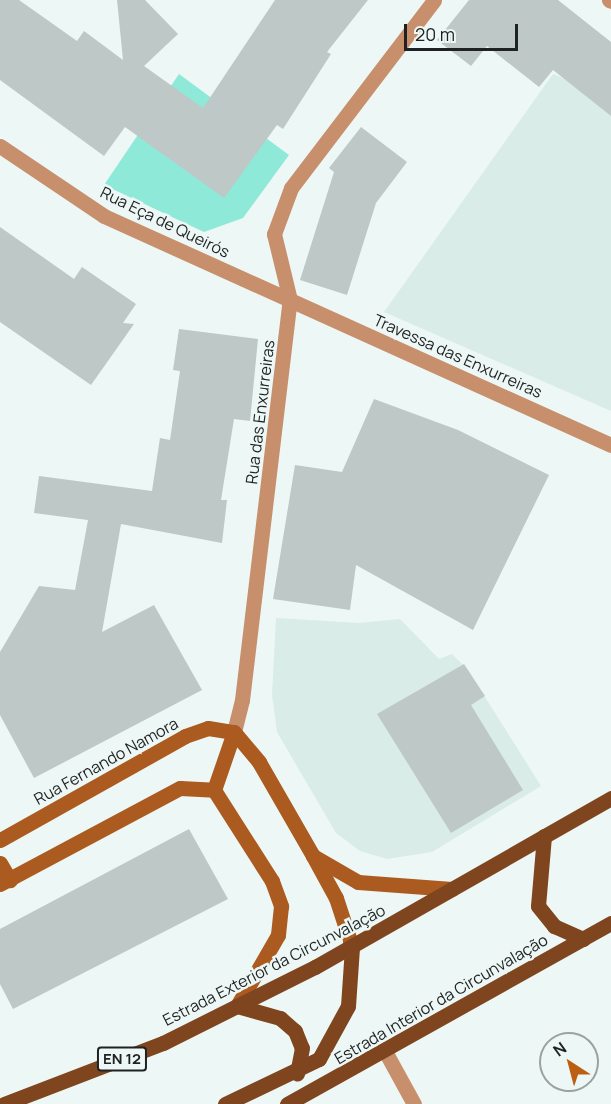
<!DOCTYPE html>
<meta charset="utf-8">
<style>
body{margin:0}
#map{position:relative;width:611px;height:1104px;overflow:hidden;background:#edf7f5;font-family:Manrope,sans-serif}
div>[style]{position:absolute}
.built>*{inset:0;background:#d9ece8}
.green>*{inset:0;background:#8ee9d9}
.building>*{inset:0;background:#bec8c6}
.street>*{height:15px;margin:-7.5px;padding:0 7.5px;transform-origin:7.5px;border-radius:7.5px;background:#c78f6c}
.secondary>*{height:15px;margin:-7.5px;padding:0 7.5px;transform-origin:7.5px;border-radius:7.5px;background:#ab5b1f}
.primary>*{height:15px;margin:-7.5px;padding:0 7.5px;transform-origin:7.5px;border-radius:7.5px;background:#7e451e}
span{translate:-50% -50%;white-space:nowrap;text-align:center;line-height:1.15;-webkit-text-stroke:5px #edf7f5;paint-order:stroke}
.shield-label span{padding:2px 4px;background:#edf7f5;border:2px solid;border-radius:4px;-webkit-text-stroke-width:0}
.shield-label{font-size:15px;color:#1f2222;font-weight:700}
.street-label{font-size:16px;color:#1f2222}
.north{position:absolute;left:539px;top:1032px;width:60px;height:60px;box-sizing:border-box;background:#edf7f5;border:2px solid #9ba2a1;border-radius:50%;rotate:324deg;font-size:16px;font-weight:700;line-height:24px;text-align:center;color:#1f2222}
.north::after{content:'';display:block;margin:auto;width:21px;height:27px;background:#bd5f12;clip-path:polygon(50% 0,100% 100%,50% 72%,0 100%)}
.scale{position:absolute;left:404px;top:24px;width:114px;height:27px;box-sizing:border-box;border:3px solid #1f2222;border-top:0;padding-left:8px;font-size:18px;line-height:21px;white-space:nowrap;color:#1f2222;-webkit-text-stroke:4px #edf7f5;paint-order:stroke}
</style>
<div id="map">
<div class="built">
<div style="clip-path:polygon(553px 74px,611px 98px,611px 411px,384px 312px)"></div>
<div style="clip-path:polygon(276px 618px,359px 623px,400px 619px,439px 659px,452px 654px,468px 670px,541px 786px,432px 852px,387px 859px,360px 851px,336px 833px,277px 732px,272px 695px)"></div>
</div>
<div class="green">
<div style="clip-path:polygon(179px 74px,289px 155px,243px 218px,204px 232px,104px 185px)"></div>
</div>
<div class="building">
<div style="clip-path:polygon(0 0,19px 0,77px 41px,84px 31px,123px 60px,117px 0,145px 0,178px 34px,144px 66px,203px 108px,275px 0,368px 0,327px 52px,331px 54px,283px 129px,277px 125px,224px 198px,125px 127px,104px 156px,0 80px)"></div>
<div style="clip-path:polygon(469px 0,558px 0,611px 42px,611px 116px,553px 70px,539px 87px,487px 46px,471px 66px,437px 40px)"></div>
<div style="clip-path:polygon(361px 127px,407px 162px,376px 203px,347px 295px,300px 280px,334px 172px,329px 168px)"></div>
<div style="clip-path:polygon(0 227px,74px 279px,82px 267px,136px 304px,123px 323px,134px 324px,91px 385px,0 322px)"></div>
<div style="clip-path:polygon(179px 329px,258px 339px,250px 421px,234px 419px,221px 500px,227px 500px,222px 543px,121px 524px,102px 632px,154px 605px,202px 690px,34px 778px,0 715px,0 652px,39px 586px,75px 590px,88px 520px,34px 513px,39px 476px,152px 491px,160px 438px,170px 440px,180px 371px,173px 370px)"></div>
<div style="clip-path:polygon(374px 399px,458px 430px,549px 475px,473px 630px,356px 565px,350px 610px,273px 599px,295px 465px,342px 472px)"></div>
<div style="clip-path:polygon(464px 664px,485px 696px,471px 705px,523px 790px,451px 833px,377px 714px)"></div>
<div style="clip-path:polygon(189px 829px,228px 899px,13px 1009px,0 984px,0 929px)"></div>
</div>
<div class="street">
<div style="left:609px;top:0;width:2px;rotate:27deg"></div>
<div style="left:0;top:146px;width:125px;rotate:33.9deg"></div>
<div style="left:104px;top:216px;width:556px;rotate:24.31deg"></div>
<div style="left:234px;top:732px;width:33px;rotate:-76deg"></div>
<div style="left:242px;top:700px;width:403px;rotate:-83.2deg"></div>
<div style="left:290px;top:300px;width:68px;rotate:-103.6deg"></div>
<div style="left:274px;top:234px;width:49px;rotate:-69.7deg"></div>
<div style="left:291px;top:188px;width:236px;rotate:-52.7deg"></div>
<div style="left:386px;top:1053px;width:58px;rotate:61.2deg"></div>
</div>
<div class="secondary">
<div style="left:234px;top:732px;width:39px;rotate:50deg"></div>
<div style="left:259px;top:762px;width:108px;rotate:60.1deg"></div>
<div style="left:313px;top:856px;width:48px;rotate:61.3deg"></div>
<div style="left:336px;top:898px;width:52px;rotate:71.9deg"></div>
<div style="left:214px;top:790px;width:108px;rotate:57.5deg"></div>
<div style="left:272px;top:881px;width:27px;rotate:70deg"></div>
<div style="left:281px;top:906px;width:29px;rotate:96deg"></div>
<div style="left:278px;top:935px;width:82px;rotate:120deg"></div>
<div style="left:214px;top:790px;width:61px;rotate:-71deg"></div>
<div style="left:0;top:840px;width:212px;rotate:-29.3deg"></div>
<div style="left:185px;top:736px;width:24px;rotate:-19deg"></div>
<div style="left:208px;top:728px;width:26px;rotate:9deg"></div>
<div style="left:313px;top:856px;width:52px;rotate:30deg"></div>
<div style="left:358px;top:882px;width:94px;rotate:4.3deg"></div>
<div style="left:0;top:863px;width:20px;rotate:60deg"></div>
<div style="left:0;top:884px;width:204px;rotate:-28.1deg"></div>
<div style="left:180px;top:788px;width:34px;rotate:3deg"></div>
</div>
<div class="primary">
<div style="left:544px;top:836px;width:70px;rotate:94.9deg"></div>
<div style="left:538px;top:906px;width:26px;rotate:51deg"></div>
<div style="left:554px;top:926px;width:32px;rotate:24deg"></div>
<div style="left:237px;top:1006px;width:45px;rotate:15.6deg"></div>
<div style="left:280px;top:1018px;width:20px;rotate:41deg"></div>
<div style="left:295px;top:1031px;width:18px;rotate:68deg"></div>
<div style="left:302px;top:1048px;width:26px;rotate:101deg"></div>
<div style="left:4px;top:1104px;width:170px;rotate:-21deg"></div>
<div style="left:163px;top:1043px;width:170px;rotate:-26.6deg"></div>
<div style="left:315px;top:967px;width:341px;rotate:-29.7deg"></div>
<div style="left:225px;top:1104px;width:104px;rotate:-25.6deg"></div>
<div style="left:319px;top:1059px;width:60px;rotate:-61.3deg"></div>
<div style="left:348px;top:1006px;width:59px;rotate:-86.1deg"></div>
<div style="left:287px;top:1104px;width:371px;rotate:-29.2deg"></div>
</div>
<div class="shield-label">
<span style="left:122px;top:1059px">EN 12</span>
</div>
<div class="street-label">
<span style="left:165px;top:222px;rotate:26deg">Rua Eça de Queirós</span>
<span style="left:458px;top:356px;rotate:24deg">Travessa das Enxurreiras</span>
<span style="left:260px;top:412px;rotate:-83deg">Rua das Enxurreiras</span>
<span style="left:106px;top:761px;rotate:-29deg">Rua Fernando Namora</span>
<span style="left:274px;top:965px;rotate:-27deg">Estrada Exterior da Circunvalação</span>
<span style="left:441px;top:999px;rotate:-30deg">Estrada Interior da Circunvalação</span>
</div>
<div class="north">N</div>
<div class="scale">20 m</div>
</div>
